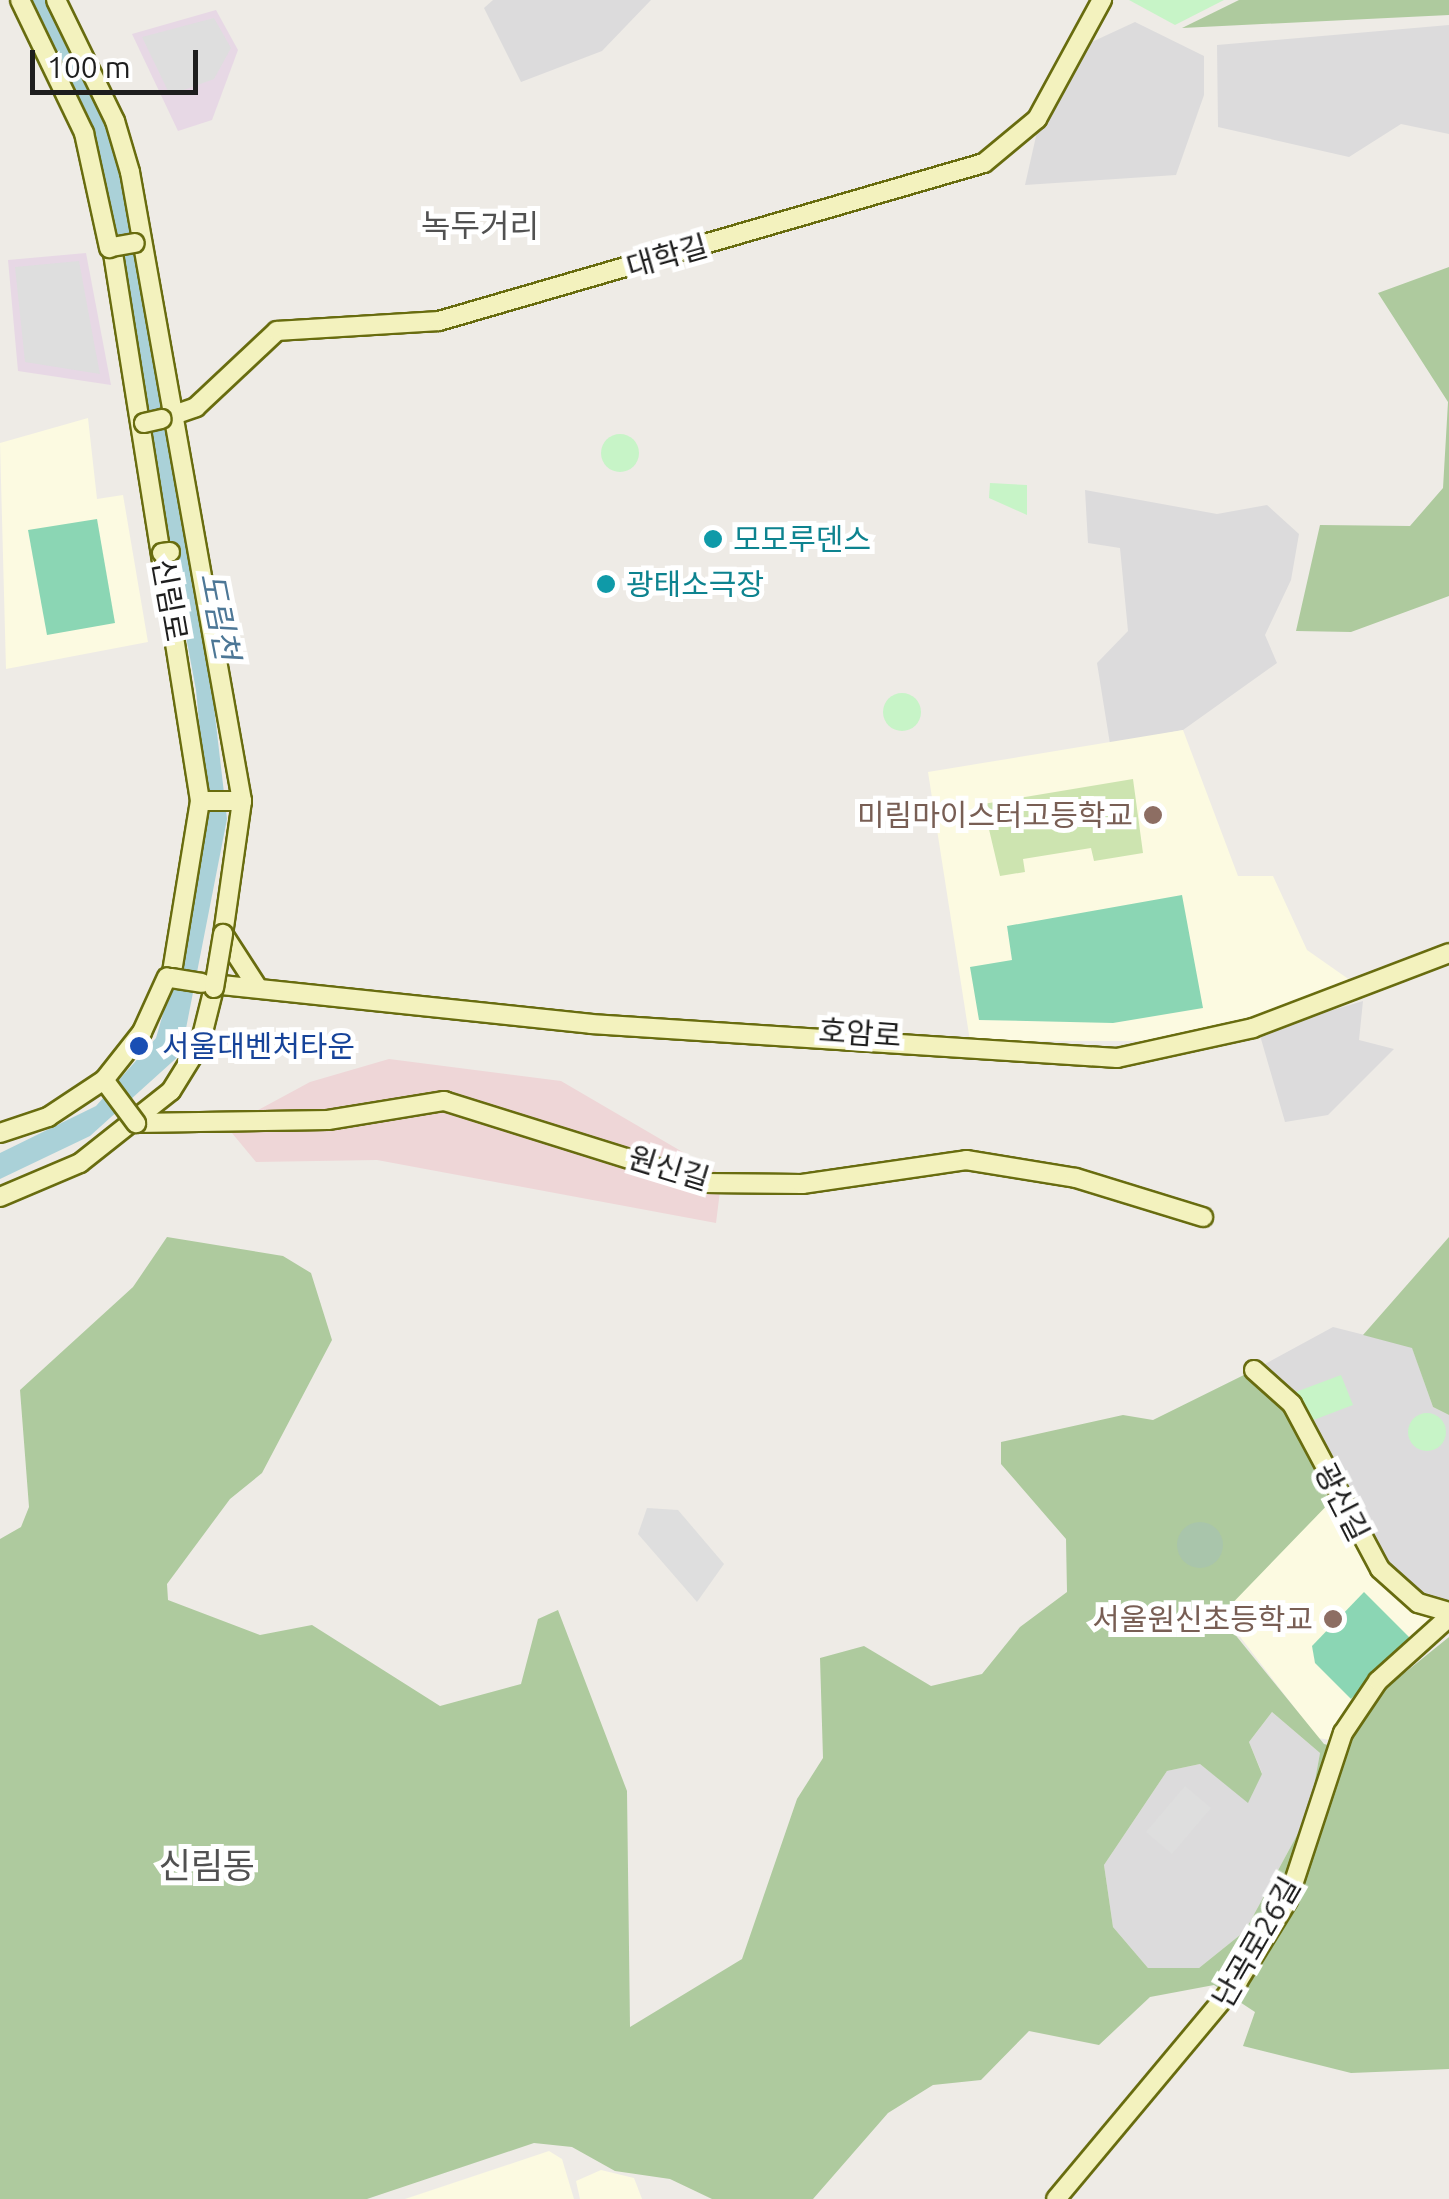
<!DOCTYPE html>
<meta charset="utf-8">
<style>
body{margin:0}
#map{position:relative;width:1449px;height:2199px;overflow:hidden;background:#eeebe6;font-family:Ubuntu,"Noto Sans KR",sans-serif}
div>[style]{position:absolute}
.residential>*{inset:0;background:#dcdbdc}
.commercial>*{inset:0;background:#eed6d7}
.industrial>*{inset:0;background:#e7d8e5}
.education>*{inset:0;background:#fcfae1}
.grass>*{inset:0;background:#cde4b0}
.forest>*{inset:0;background:#aeca9e}
.cemetery>*{inset:0;background:#a9c5ab}
.round{border-radius:50%}
.park>*{inset:0;background:#c7f4c7}
.pitch>*{inset:0;background:#8bd6b4}
.parking>*{inset:0;background:#dedede}
.water>*{inset:0;background:#aad1d8}
.roads{filter:drop-shadow(2px 0 #686c0f) drop-shadow(-2px 0 #686c0f) drop-shadow(0 2px #686c0f) drop-shadow(0 -2px #686c0f)}
.secondary>*{height:18px;margin:-9px;padding:0 9px;transform-origin:9px;border-radius:9px;background:#f3f2be}
.bridges{filter:drop-shadow(2px 0 #686c0f) drop-shadow(-2px 0 #686c0f) drop-shadow(0 2px #686c0f) drop-shadow(0 -2px #686c0f)}
.secondary-bridge>*{height:18px;margin:-9px;padding:0 9px;transform-origin:9px;border-radius:9px;background:#f3f2be}
.dots>*{width:28px;height:28px;translate:-50% -50%;box-sizing:border-box;border:5px solid #fff;border-radius:50%}
span{translate:-50% -50%;white-space:nowrap;text-align:center;line-height:1.15;-webkit-text-stroke:10px #fff;paint-order:stroke}
.street-label{font-size:30px;color:#1e1e1e}
.culture-label{font-size:30px;color:#0d838f}
.left{translate:0 -50%;text-align:left}
.education-label{font-size:30px;color:#785e54}
.right{translate:-100% -50%;text-align:right}
.transit-label{font-size:30px;color:#164399}
.neighbourhood-label{font-size:32px;color:#515151}
.water-label{font-size:32px;color:#4d7796;font-style:italic}
.quarter-label{font-size:35px;color:#515151}
.scale{position:absolute;left:30px;top:50px;width:168px;height:45px;box-sizing:border-box;border:5px solid #1e1e1e;border-top:0;padding-left:12px;font-size:30px;line-height:35px;white-space:nowrap;color:#1e1e1e;-webkit-text-stroke:8px #fff;paint-order:stroke}
</style>
<div id="map">
<div class="residential">
<div style="clip-path:polygon(493px 0,651px 0,602px 51px,521px 82px,484px 8px)"></div>
<div style="clip-path:polygon(1135px 22px,1204px 56px,1204px 95px,1176px 175px,1025px 185px,1039px 123px,1081px 47px)"></div>
<div style="clip-path:polygon(1449px 25px,1449px 134px,1401px 124px,1349px 157px,1218px 127px,1217px 45px)"></div>
<div style="clip-path:polygon(1085px 490px,1217px 514px,1267px 505px,1299px 534px,1291px 580px,1265px 635px,1277px 663px,1183px 730px,1110px 744px,1097px 663px,1128px 631px,1120px 548px,1088px 543px)"></div>
<div style="clip-path:polygon(1363px 1001px,1359px 1040px,1394px 1049px,1328px 1115px,1285px 1122px,1259px 1032px)"></div>
<div style="clip-path:polygon(1333px 1327px,1412px 1347px,1433px 1407px,1449px 1415px,1449px 1612px,1410px 1598px,1254px 1370px)"></div>
<div style="clip-path:polygon(1272px 1712px,1320px 1753px,1309px 1813px,1245px 1931px,1199px 1968px,1148px 1968px,1113px 1927px,1104px 1865px,1167px 1771px,1200px 1764px,1248px 1802px,1262px 1773px,1249px 1742px)"></div>
</div>
<div class="commercial">
<div style="clip-path:polygon(389px 1059px,561px 1081px,722px 1175px,716px 1223px,377px 1160px,256px 1162px,227px 1127px,310px 1082px)"></div>
</div>
<div class="industrial">
<div style="clip-path:polygon(216px 10px,238px 50px,212px 120px,178px 131px,132px 34px)"></div>
<div style="clip-path:polygon(86px 253px,111px 385px,18px 371px,8px 260px)"></div>
</div>
<div class="education">
<div style="clip-path:polygon(88px 418px,97px 499px,123px 495px,148px 642px,6px 669px,0 443px)"></div>
<div style="clip-path:polygon(1183px 730px,1238px 876px,1273px 876px,1307px 950px,1357px 985px,1169px 1041px,970px 1041px,928px 772px)"></div>
<div style="clip-path:polygon(1333px 1498px,1374px 1564px,1443px 1611px,1367px 1681px,1330px 1740px,1318px 1738px,1221px 1612px)"></div>
<div style="clip-path:polygon(549px 2151px,562px 2159px,574px 2199px,405px 2199px)"></div>
<div style="clip-path:polygon(601px 2170px,634px 2178px,642px 2199px,580px 2199px,576px 2181px)"></div>
</div>
<div class="grass">
<div style="clip-path:polygon(1133px 779px,1143px 853px,1094px 861px,1091px 848px,1023px 859px,1025px 872px,1000px 876px,983px 804px)"></div>
</div>
<div class="forest">
<div style="clip-path:polygon(1239px 0,1449px 0,1449px 15px,1182px 28px)"></div>
<div style="clip-path:polygon(1449px 267px,1449px 596px,1351px 632px,1296px 631px,1320px 525px,1410px 526px,1443px 488px,1448px 402px,1378px 293px)"></div>
<div style="clip-path:polygon(evenodd,167px 1237px,283px 1256px,311px 1273px,332px 1340px,262px 1473px,230px 1499px,167px 1584px,168px 1600px,260px 1635px,312px 1625px,440px 1706px,521px 1684px,538px 1619px,558px 1610px,627px 1791px,630px 2027px,742px 1959px,797px 1799px,823px 1758px,820px 1658px,864px 1646px,931px 1686px,982px 1674px,1020px 1627px,1067px 1592px,1066px 1539px,1001px 1464px,1001px 1442px,1123px 1415px,1153px 1420px,1254px 1370px,1285px 1396px,1337px 1495px,1220px 1616px,1324px 1744px,1345px 1749px,1381px 1692px,1449px 1637px,1449px 2069px,1351px 2073px,1243px 2046px,1255px 2012px,1214px 1985px,1150px 1997px,1099px 2045px,1029px 2031px,981px 2080px,933px 2085px,888px 2113px,813px 2199px,712px 2199px,670px 2179px,615px 2171px,572px 2147px,534px 2143px,367px 2199px,0 2199px,0 1539px,21px 1527px,29px 1507px,20px 1390px,133px 1287px,167px 1237px,1272px 1712px,1320px 1753px,1309px 1813px,1245px 1931px,1199px 1968px,1148px 1968px,1113px 1927px,1104px 1865px,1167px 1771px,1200px 1764px,1248px 1803px,1262px 1774px,1249px 1742px,1272px 1712px)"></div>
<div style="clip-path:polygon(1449px 1237px,1449px 1415px,1433px 1407px,1412px 1348px,1363px 1335px)"></div>
</div>
<div class="cemetery">
<div class="round" style="left:1177px;top:1522px;width:46px;height:46px"></div>
</div>
<div class="park">
<div style="clip-path:polygon(1129px 0,1224px 0,1175px 25px)"></div>
<div class="round" style="left:601px;top:434px;width:38px;height:38px"></div>
<div style="clip-path:polygon(990px 483px,1027px 485px,1027px 515px,989px 498px)"></div>
<div class="round" style="left:883px;top:693px;width:38px;height:38px"></div>
<div style="clip-path:polygon(1341px 1375px,1353px 1405px,1303px 1424px,1285px 1396px)"></div>
<div class="round" style="left:1408px;top:1413px;width:38px;height:38px"></div>
</div>
<div class="pitch">
<div style="clip-path:polygon(97px 519px,115px 623px,47px 635px,28px 530px)"></div>
<div style="clip-path:polygon(1182px 895px,1203px 1008px,1113px 1023px,979px 1020px,970px 967px,1012px 960px,1007px 926px)"></div>
<div style="clip-path:polygon(1364px 1592px,1410px 1638px,1351px 1699px,1315px 1663px,1312px 1646px)"></div>
</div>
<div class="parking">
<div style="clip-path:polygon(214px 18px,231px 48px,214px 79px,170px 95px,142px 37px)"></div>
<div style="clip-path:polygon(79px 261px,95px 348px,100px 374px,25px 362px,15px 267px)"></div>
<div style="clip-path:polygon(647px 1508px,678px 1510px,724px 1564px,697px 1602px,638px 1534px)"></div>
<div style="clip-path:polygon(1185px 1786px,1211px 1808px,1172px 1854px,1146px 1832px)"></div>
</div>
<div class="water">
<div style="clip-path:polygon(24px 0,51px 0,112px 124px,196px 551px,227px 819px,181px 1054px,90px 1136px,0 1179px,0 1153px,96px 1106px,156px 1038px,191px 917px,206px 796px,196px 690px,101px 182px)"></div>
</div>
<div class="roads">
<div class="secondary">
<div style="left:56px;top:0;width:135px;rotate:64deg"></div>
<div style="left:115px;top:121px;width:53px;rotate:73.6deg"></div>
<div style="left:130px;top:172px;width:639px;rotate:79.9deg"></div>
<div style="left:242px;top:801px;width:134px;rotate:98.1deg"></div>
<div style="left:223px;top:934px;width:61px;rotate:57.1deg"></div>
<div style="left:112px;top:247px;width:561px;rotate:80.97deg"></div>
<div style="left:200px;top:801px;width:179px;rotate:99.3deg"></div>
<div style="left:162px;top:419px;width:36px;rotate:-19deg"></div>
<div style="left:196px;top:407px;width:111px;rotate:-43.2deg"></div>
<div style="left:277px;top:331px;width:162px;rotate:-3.5deg"></div>
<div style="left:439px;top:321px;width:567px;rotate:-16.17deg"></div>
<div style="left:984px;top:163px;width:69px;rotate:-39.7deg"></div>
<div style="left:1037px;top:119px;width:136px;rotate:-61.4deg"></div>
<div style="left:200px;top:801px;width:42px"></div>
<div style="left:202px;top:983px;width:391px;rotate:6deg"></div>
<div style="left:591px;top:1024px;width:527px;rotate:3.7deg"></div>
<div style="left:1117px;top:1058px;width:139px;rotate:-12.4deg"></div>
<div style="left:1253px;top:1028px;width:210px;rotate:-20.9deg"></div>
<div style="left:136px;top:1123px;width:192px;rotate:-0.9deg"></div>
<div style="left:328px;top:1120px;width:118px;rotate:-9.3deg"></div>
<div style="left:444px;top:1101px;width:274px;rotate:17.4deg"></div>
<div style="left:705px;top:1183px;width:97px;rotate:0.6deg"></div>
<div style="left:802px;top:1184px;width:166px;rotate:-8.3deg"></div>
<div style="left:966px;top:1160px;width:111px;rotate:9.3deg"></div>
<div style="left:1076px;top:1178px;width:133px;rotate:17.1deg"></div>
<div style="left:0;top:1197px;width:87px;rotate:-23deg"></div>
<div style="left:80px;top:1163px;width:116px;rotate:-38.4deg"></div>
<div style="left:171px;top:1091px;width:55px;rotate:-58.3deg"></div>
<div style="left:200px;top:1044px;width:58px;rotate:-76deg"></div>
<div style="left:1254px;top:1370px;width:51px;rotate:41.8deg"></div>
<div style="left:1292px;top:1404px;width:187px;rotate:61.9deg"></div>
<div style="left:1380px;top:1569px;width:51px;rotate:41.8deg"></div>
<div style="left:1418px;top:1603px;width:32px;rotate:16deg"></div>
<div style="left:1056px;top:2199px;width:284px;rotate:-50.1deg"></div>
<div style="left:1238px;top:1981px;width:95px;rotate:-58.3deg"></div>
<div style="left:1288px;top:1900px;width:176px;rotate:-71.8deg"></div>
<div style="left:1343px;top:1733px;width:63px;rotate:-56.1deg"></div>
<div style="left:1378px;top:1681px;width:96px;rotate:-42deg"></div>
</div>
</div>
<div class="bridges">
<div class="secondary-bridge">
<div style="left:20px;top:0;width:148px;rotate:64.3deg"></div>
<div style="left:84px;top:133px;width:118px;rotate:77.7deg"></div>
<div style="left:112px;top:247px;width:23px;rotate:-10deg"></div>
<div style="left:144px;top:423px;width:18px;rotate:-13deg"></div>
<div style="left:162px;top:553px;width:8px;rotate:-7deg"></div>
<div style="left:171px;top:978px;width:31px;rotate:9deg"></div>
<div style="left:214px;top:988px;width:55px;rotate:-80.5deg"></div>
<div style="left:104px;top:1080px;width:54px;rotate:53.3deg"></div>
<div style="left:0;top:1133px;width:51px;rotate:-18.4deg"></div>
<div style="left:48px;top:1117px;width:67px;rotate:-33.5deg"></div>
<div style="left:104px;top:1080px;width:61px;rotate:-51.6deg"></div>
<div style="left:142px;top:1032px;width:60px;rotate:-65.6deg"></div>
</div>
</div>
<div class="dots">
<div style="left:713px;top:539px;background:#0f9aa8"></div>
<div style="left:606px;top:584px;background:#0f9aa8"></div>
<div style="left:1153px;top:815px;background:#8d6e63"></div>
<div style="left:139px;top:1046px;background:#1a4fb4"></div>
<div style="left:1333px;top:1619px;background:#8d6e63"></div>
</div>
<div class="street-label">
<span style="left:667px;top:256px;rotate:-16deg">대학길</span>
<span style="left:170px;top:600px;rotate:80deg">신림로</span>
<span style="left:860px;top:1033px;rotate:4deg">호암로</span>
<span style="left:669px;top:1168px;rotate:17deg">원신길</span>
<span style="left:1342px;top:1502px;rotate:63deg">광신길</span>
<span style="left:1256px;top:1942px;rotate:-60deg">난곡로26길</span>
</div>
<div class="culture-label">
<span class="left" style="left:733px;top:539px">모모루덴스</span>
<span class="left" style="left:626px;top:584px">광태소극장</span>
</div>
<div class="education-label">
<span class="right" style="left:1133px;top:815px">미림마이스터고등학교</span>
<span class="right" style="left:1313px;top:1619px">서울원신초등학교</span>
</div>
<div class="transit-label">
<span class="left" style="left:162px;top:1046px">서울대벤처타운</span>
</div>
<div class="neighbourhood-label">
<span style="left:480px;top:225px">녹두거리</span>
</div>
<div class="water-label">
<span style="left:220px;top:616px;rotate:79deg">도림천</span>
</div>
<div class="quarter-label">
<span style="left:207px;top:1865px">신림동</span>
</div>
<div class="scale">100 m</div>
</div>
